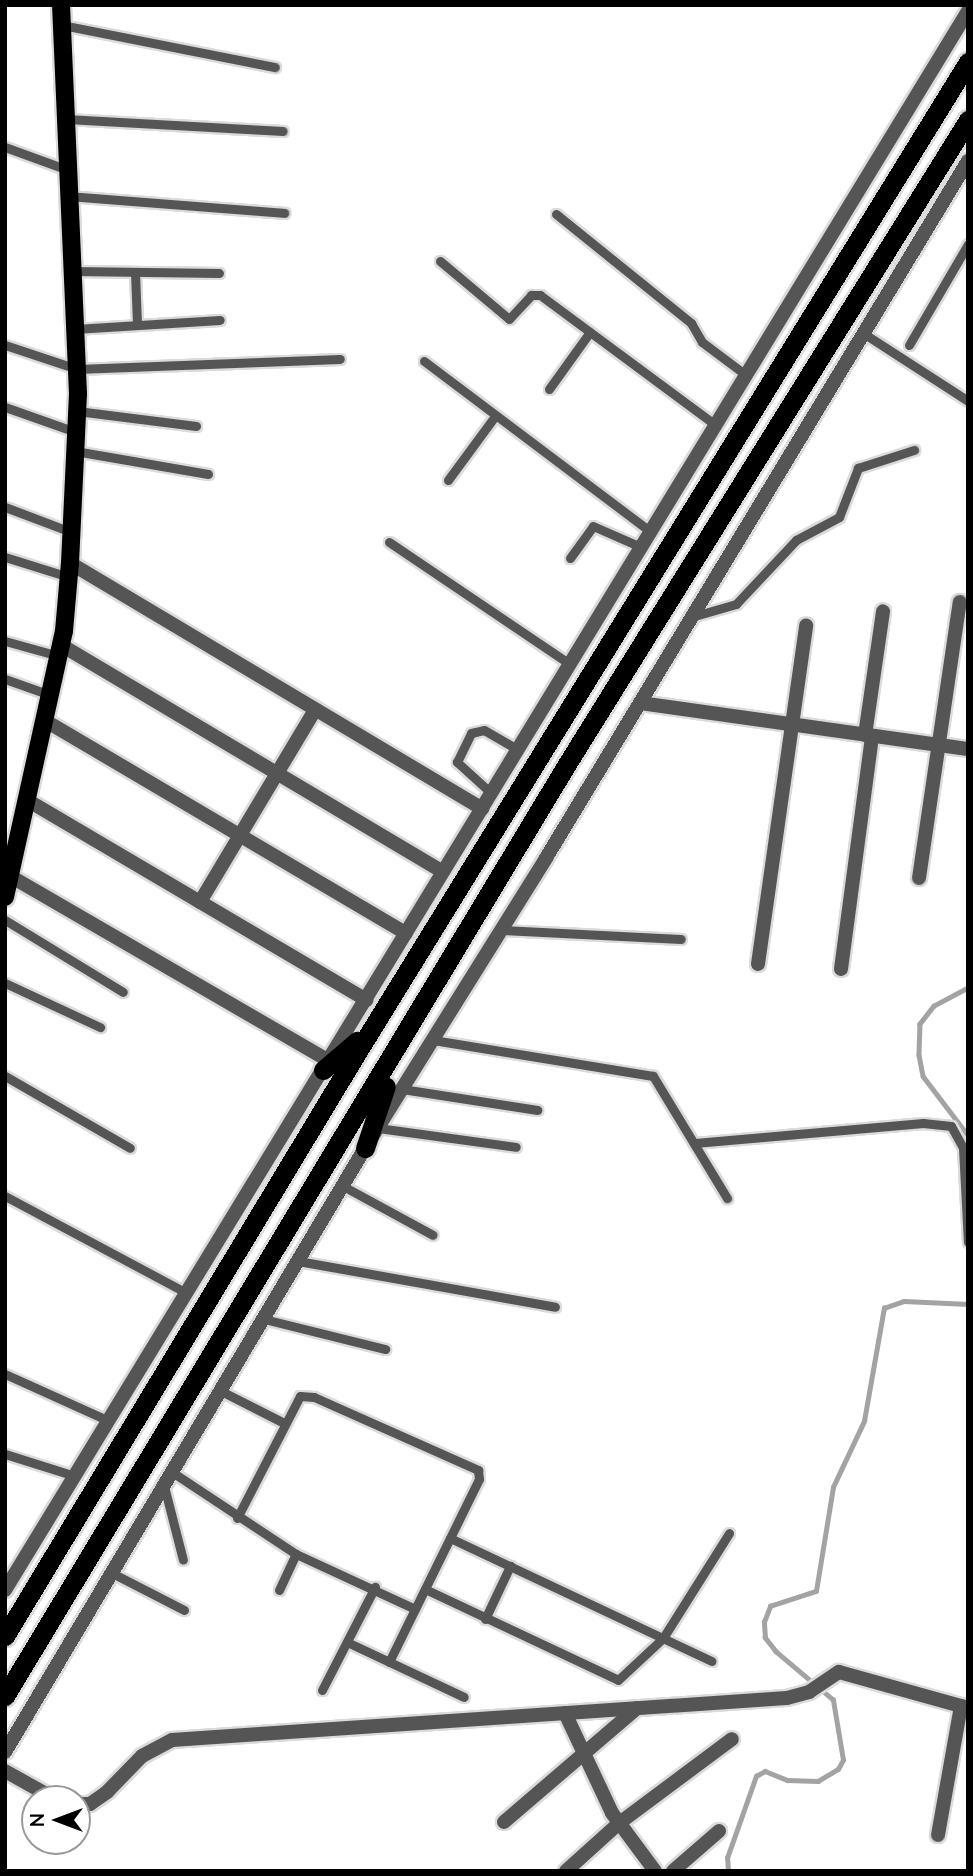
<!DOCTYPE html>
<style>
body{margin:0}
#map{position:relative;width:973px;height:1876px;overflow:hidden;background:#fff;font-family:Mulish,sans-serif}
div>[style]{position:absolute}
.stream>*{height:4.5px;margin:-2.25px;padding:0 2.25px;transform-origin:2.25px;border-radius:2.25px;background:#a3a3a3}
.roads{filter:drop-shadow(2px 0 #dbdbdb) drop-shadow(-2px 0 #dbdbdb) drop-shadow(0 2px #dbdbdb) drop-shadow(0 -2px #dbdbdb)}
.service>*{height:9px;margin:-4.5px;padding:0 4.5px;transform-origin:4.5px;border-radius:4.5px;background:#555}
.minor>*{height:14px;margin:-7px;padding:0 7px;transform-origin:7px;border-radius:7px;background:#555}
.tertiary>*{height:14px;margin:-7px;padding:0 7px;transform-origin:7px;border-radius:7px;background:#555}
.primary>*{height:18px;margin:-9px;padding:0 9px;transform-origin:9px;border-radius:9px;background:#000}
.trunk>*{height:19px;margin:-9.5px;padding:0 9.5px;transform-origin:9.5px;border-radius:9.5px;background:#000}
span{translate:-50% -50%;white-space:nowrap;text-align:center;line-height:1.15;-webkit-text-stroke:6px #fff;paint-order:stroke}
.frame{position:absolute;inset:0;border:7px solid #000;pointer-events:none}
.north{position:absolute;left:21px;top:1785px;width:70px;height:70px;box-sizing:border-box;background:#fff;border:2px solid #999;border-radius:50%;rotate:270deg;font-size:19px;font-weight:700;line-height:28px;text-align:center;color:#000}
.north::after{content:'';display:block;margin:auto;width:24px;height:32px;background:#000;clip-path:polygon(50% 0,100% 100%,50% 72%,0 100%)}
</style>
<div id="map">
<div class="stream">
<div style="left:968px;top:988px;width:38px;rotate:152deg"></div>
<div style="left:934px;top:1006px;width:23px;rotate:128deg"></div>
<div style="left:920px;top:1024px;width:31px;rotate:92deg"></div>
<div style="left:919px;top:1055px;width:21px;rotate:79deg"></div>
<div style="left:923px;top:1076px;width:74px;rotate:52.7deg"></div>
<div style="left:728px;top:1871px;width:13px;rotate:-94deg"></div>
<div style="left:727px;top:1858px;width:87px;rotate:-70.5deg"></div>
<div style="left:756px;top:1776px;width:10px;rotate:-29deg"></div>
<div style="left:765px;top:1771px;width:24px;rotate:22deg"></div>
<div style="left:787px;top:1780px;width:31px;rotate:2deg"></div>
<div style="left:818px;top:1781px;width:23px;rotate:-31deg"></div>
<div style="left:838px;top:1769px;width:10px;rotate:-61deg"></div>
<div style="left:843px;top:1760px;width:61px;rotate:-99.5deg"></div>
<div style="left:833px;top:1700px;width:75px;rotate:-139.9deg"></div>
<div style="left:776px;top:1652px;width:18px;rotate:-128deg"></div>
<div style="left:765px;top:1638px;width:16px;rotate:-94deg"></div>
<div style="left:764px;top:1622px;width:17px;rotate:-69deg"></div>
<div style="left:770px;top:1606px;width:48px;rotate:-18.1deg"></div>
<div style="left:816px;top:1591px;width:105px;rotate:-80.7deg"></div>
<div style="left:833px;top:1487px;width:73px;rotate:-64.8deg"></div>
<div style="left:864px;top:1421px;width:115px;rotate:-80deg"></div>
<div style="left:884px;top:1308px;width:21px;rotate:-19deg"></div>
<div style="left:904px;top:1301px;width:64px;rotate:2.7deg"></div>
</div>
<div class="roads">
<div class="service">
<div style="left:62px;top:25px;width:217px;rotate:11.2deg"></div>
<div style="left:66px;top:119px;width:217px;rotate:3.2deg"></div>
<div style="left:5px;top:147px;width:67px;rotate:20.1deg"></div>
<div style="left:69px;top:196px;width:216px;rotate:4.5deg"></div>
<div style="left:556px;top:214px;width:174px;rotate:38.9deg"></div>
<div style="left:691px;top:323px;width:22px;rotate:60deg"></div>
<div style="left:702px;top:342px;width:55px;rotate:36.9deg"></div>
<div style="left:440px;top:261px;width:90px;rotate:40deg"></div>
<div style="left:509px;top:319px;width:33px;rotate:-47deg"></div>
<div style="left:531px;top:295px;width:9px"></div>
<div style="left:540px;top:295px;width:219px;rotate:36.5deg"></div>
<div style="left:73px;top:271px;width:146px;rotate:0.8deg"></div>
<div style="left:135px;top:272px;width:53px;rotate:87.8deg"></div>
<div style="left:75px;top:329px;width:145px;rotate:-3.6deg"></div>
<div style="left:863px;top:333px;width:125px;rotate:32.9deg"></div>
<div style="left:5px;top:345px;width:76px;rotate:18.4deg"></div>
<div style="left:77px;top:369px;width:263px;rotate:-2.2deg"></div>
<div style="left:909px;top:345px;width:117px;rotate:-59.7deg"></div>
<div style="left:424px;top:361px;width:284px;rotate:37deg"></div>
<div style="left:549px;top:389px;width:70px;rotate:-54.3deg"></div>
<div style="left:5px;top:407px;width:75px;rotate:19.4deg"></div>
<div style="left:77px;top:411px;width:120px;rotate:7.2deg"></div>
<div style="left:75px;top:451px;width:135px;rotate:9.8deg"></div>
<div style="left:448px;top:480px;width:79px;rotate:-53.7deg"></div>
<div style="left:5px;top:507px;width:71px;rotate:20.7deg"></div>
<div style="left:389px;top:542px;width:218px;rotate:34deg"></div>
<div style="left:5px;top:557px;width:67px;rotate:17.4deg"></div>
<div style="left:570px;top:558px;width:39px;rotate:-54deg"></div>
<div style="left:593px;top:526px;width:52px;rotate:23.6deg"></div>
<div style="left:691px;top:617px;width:47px;rotate:-16.1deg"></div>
<div style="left:736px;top:604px;width:88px;rotate:-46.8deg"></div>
<div style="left:796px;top:540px;width:49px;rotate:-28.1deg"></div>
<div style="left:839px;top:517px;width:53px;rotate:-68.8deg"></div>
<div style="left:858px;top:468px;width:59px;rotate:-17.8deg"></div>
<div style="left:5px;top:641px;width:56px;rotate:15.5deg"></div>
<div style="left:5px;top:679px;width:48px;rotate:19.6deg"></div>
<div style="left:490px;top:792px;width:45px;rotate:-137.7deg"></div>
<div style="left:457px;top:762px;width:32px;rotate:-64deg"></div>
<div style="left:471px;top:733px;width:13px;rotate:-13deg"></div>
<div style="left:484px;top:730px;width:38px;rotate:30deg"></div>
<div style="left:5px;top:920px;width:138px;rotate:31.4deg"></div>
<div style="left:502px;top:930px;width:179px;rotate:2.9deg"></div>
<div style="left:5px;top:983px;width:105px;rotate:24.9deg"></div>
<div style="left:433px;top:1040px;width:223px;rotate:9.3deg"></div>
<div style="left:653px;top:1076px;width:143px;rotate:58.8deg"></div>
<div style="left:5px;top:1076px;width:144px;rotate:29.9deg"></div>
<div style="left:402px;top:1089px;width:137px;rotate:8.8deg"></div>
<div style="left:378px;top:1128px;width:139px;rotate:7.8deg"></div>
<div style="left:695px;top:1143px;width:229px;rotate:-5deg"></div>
<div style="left:923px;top:1123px;width:28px;rotate:6deg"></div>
<div style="left:951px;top:1126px;width:25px;rotate:61deg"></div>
<div style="left:963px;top:1148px;width:94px;rotate:87deg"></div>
<div style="left:343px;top:1186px;width:102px;rotate:28.6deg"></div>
<div style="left:5px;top:1196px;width:206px;rotate:28.1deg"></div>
<div style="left:298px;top:1261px;width:261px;rotate:10.1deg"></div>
<div style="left:264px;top:1319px;width:125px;rotate:13.9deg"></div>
<div style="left:5px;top:1374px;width:114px;rotate:24.3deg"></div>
<div style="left:221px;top:1391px;width:71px;rotate:26.9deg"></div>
<div style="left:5px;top:1454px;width:73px;rotate:17.4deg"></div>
<div style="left:172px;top:1472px;width:149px;rotate:33.5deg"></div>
<div style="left:296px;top:1554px;width:131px;rotate:24.8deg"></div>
<div style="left:164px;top:1486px;width:76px;rotate:75.6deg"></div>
<div style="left:237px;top:1518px;width:137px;rotate:-62.7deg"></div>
<div style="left:300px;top:1396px;width:14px;rotate:4deg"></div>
<div style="left:314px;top:1397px;width:180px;rotate:24deg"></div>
<div style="left:478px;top:1470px;width:9px;rotate:84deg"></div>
<div style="left:479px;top:1479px;width:204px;rotate:116.2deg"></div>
<div style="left:450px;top:1538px;width:289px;rotate:25.2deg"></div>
<div style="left:112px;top:1573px;width:81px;rotate:27.2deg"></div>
<div style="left:425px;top:1589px;width:213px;rotate:25.2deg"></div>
<div style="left:618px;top:1680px;width:62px;rotate:-43deg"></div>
<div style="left:663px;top:1638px;width:124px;rotate:-57.8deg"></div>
<div style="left:279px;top:1590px;width:40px;rotate:-65deg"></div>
<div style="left:485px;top:1619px;width:59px;rotate:-64.7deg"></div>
<div style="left:347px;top:1642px;width:129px;rotate:25.2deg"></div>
<div style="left:322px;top:1690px;width:116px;rotate:-62.8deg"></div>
</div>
<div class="minor">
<div style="left:70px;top:563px;width:480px;rotate:30.8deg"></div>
<div style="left:61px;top:645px;width:444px;rotate:30.7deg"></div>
<div style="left:640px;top:703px;width:331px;rotate:8deg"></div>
<div style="left:44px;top:720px;width:420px;rotate:30.5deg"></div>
<div style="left:865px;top:735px;width:125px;rotate:-81.7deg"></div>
<div style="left:27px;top:800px;width:394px;rotate:30.5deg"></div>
<div style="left:10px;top:876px;width:369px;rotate:30.1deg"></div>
<div style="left:919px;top:878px;width:279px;rotate:-81.6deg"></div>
<div style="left:200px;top:902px;width:224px;rotate:-59.1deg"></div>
<div style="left:758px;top:964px;width:342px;rotate:-81.9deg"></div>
<div style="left:841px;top:969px;width:235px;rotate:-82.4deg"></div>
<div style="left:565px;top:1713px;width:110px;rotate:64.8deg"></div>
<div style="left:612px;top:1813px;width:72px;rotate:53.4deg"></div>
<div style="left:5px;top:1771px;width:57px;rotate:29.2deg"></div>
<div style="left:77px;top:1804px;width:13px"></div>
<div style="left:90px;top:1804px;width:21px;rotate:-35deg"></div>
<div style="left:107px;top:1792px;width:50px;rotate:-45.8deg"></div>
<div style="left:142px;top:1756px;width:34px;rotate:-28deg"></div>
<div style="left:172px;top:1740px;width:616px;rotate:-3.91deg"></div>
<div style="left:787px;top:1698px;width:23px;rotate:-15deg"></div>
<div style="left:809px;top:1692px;width:36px;rotate:-34deg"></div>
<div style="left:839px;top:1672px;width:134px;rotate:15.6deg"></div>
<div style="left:504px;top:1822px;width:175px;rotate:-40.6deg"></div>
<div style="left:938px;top:1835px;width:131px;rotate:-79.9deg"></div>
<div style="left:566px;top:1871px;width:70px;rotate:-42.1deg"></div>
<div style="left:618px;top:1824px;width:142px;rotate:-36.7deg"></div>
<div style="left:673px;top:1871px;width:61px;rotate:-41deg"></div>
</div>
<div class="tertiary">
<div style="left:5px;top:1590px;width:1849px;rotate:-58.62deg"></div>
<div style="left:5px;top:1752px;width:703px;rotate:-59.2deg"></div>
<div style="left:365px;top:1148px;width:342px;rotate:-58deg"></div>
<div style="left:546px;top:858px;width:815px;rotate:-58.81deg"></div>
</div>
<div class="primary">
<div style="left:5px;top:897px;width:272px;rotate:-77.5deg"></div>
<div style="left:64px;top:631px;width:68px;rotate:-85deg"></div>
<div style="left:70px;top:563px;width:169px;rotate:-87.3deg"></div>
<div style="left:78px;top:394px;width:389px;rotate:-92.5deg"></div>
</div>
<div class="trunk">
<div style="left:323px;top:1070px;width:45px;rotate:-40.5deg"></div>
<div style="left:365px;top:1148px;width:65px;rotate:-71.3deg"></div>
<div style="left:5px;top:1636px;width:677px;rotate:-58.89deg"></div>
<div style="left:355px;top:1056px;width:1168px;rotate:-58.34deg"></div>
<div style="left:5px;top:1696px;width:1088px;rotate:-58.91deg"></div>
<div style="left:567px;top:764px;width:759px;rotate:-58.09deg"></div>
</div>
</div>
<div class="frame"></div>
<div class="north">N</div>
</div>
